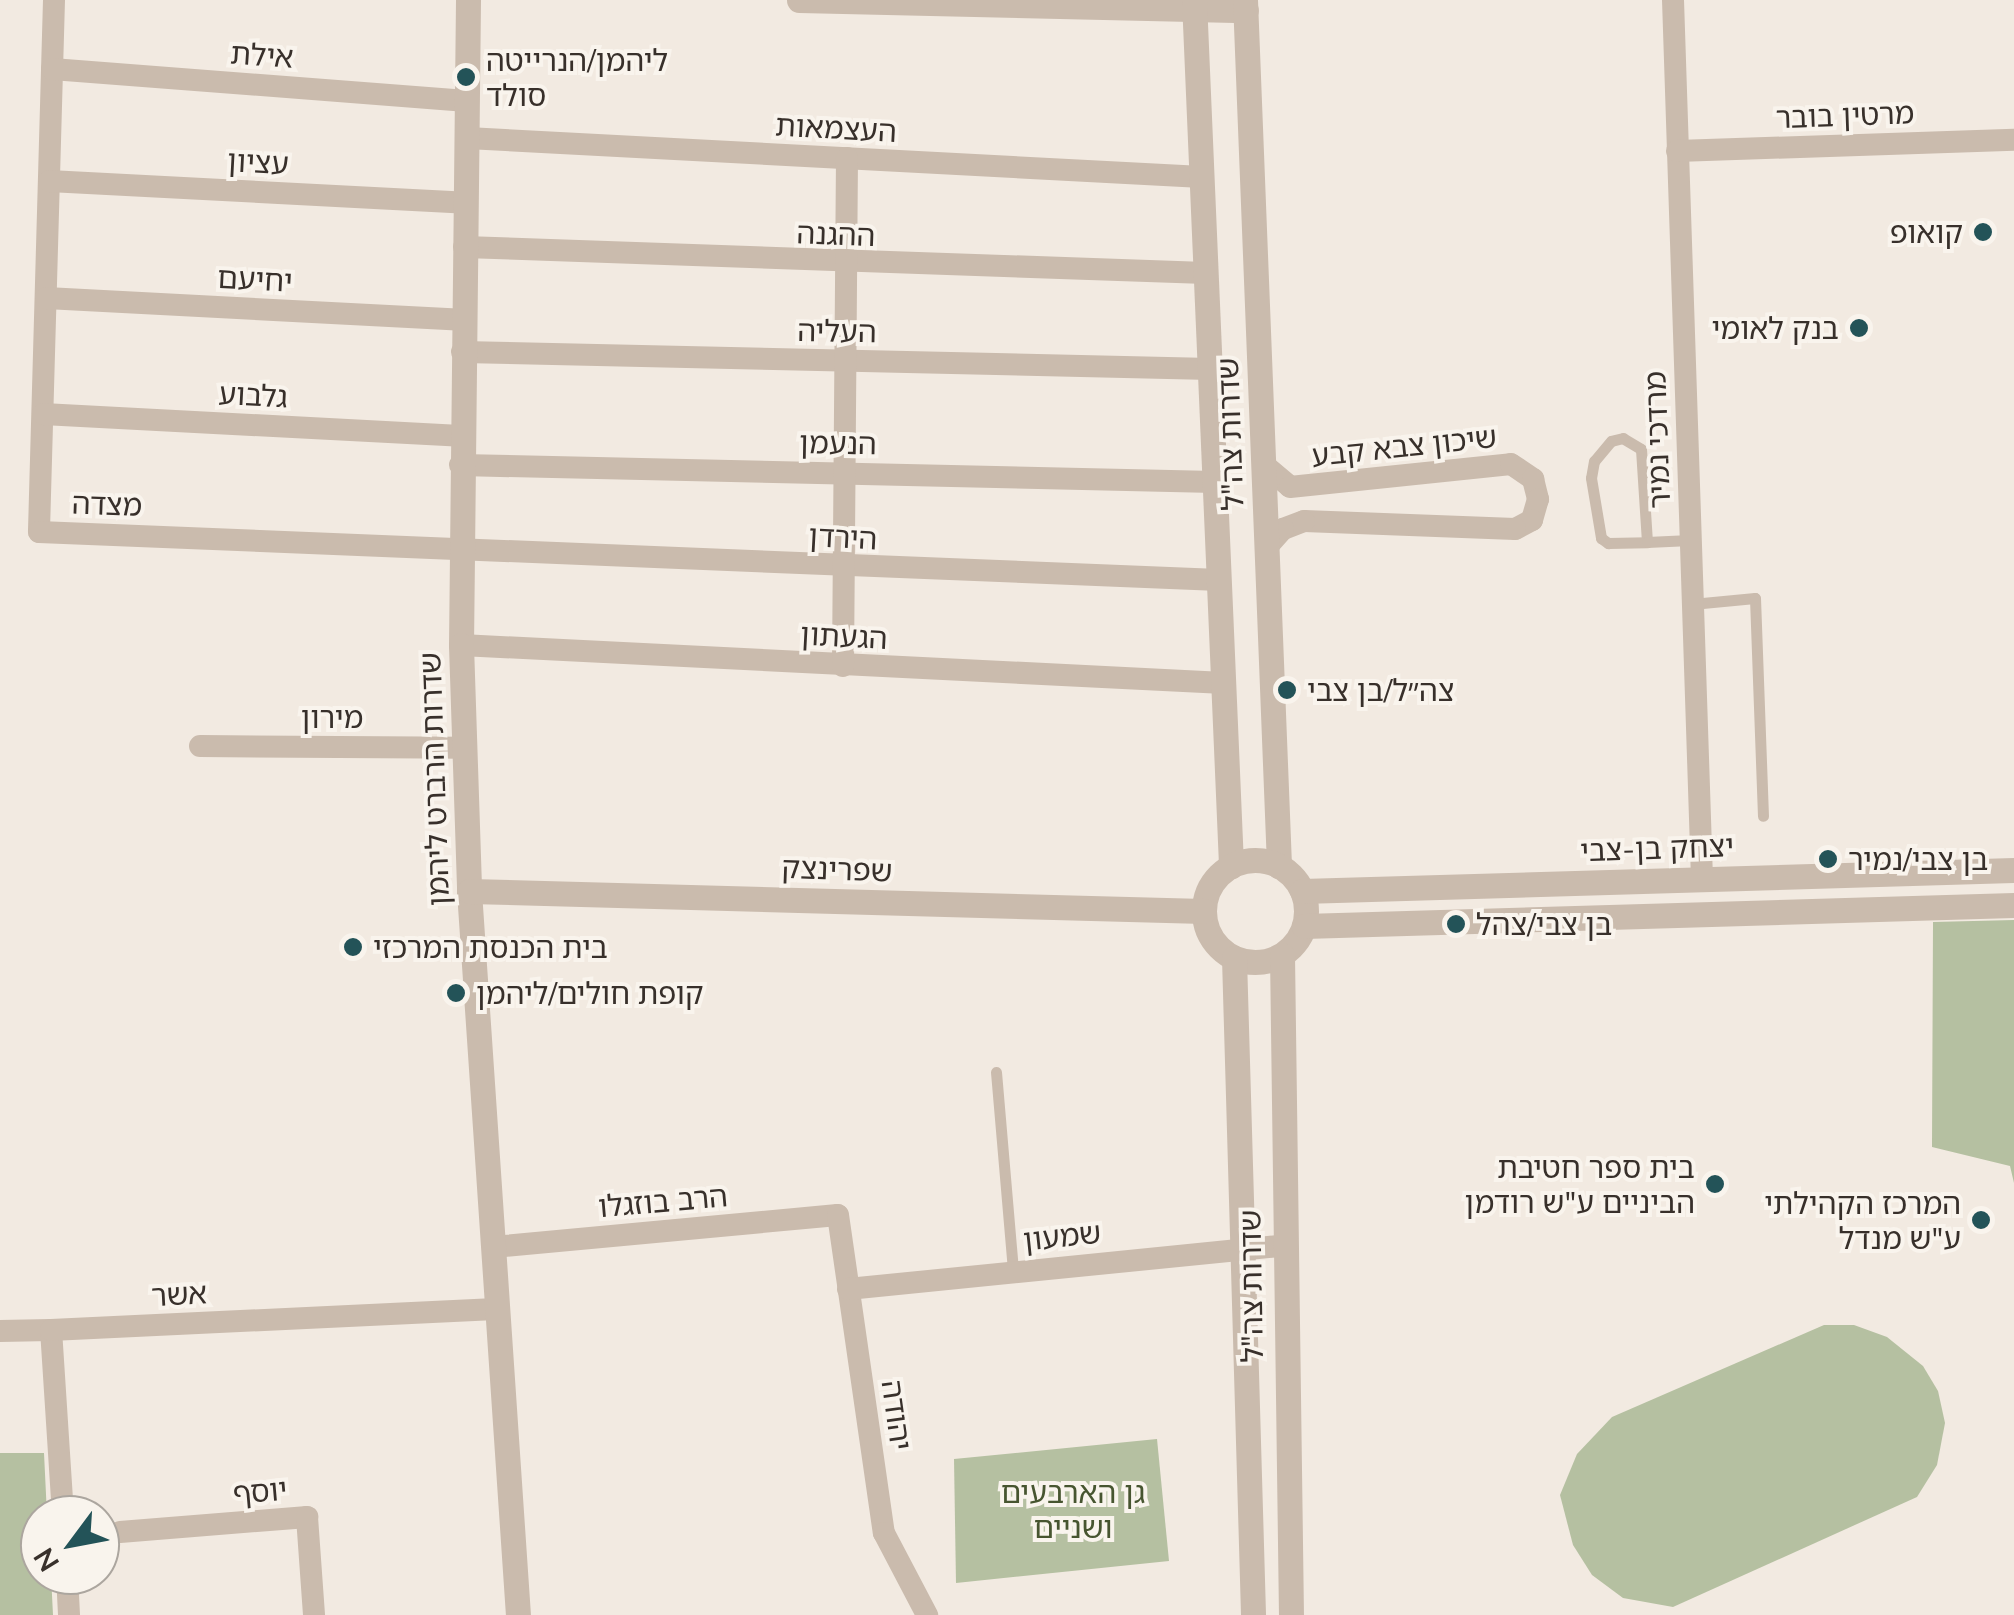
<!DOCTYPE html>
<meta charset="utf-8">
<style>
body{margin:0}
#map{position:relative;width:2014px;height:1615px;overflow:hidden;background:#f2eae1;font-family:Mulish,"Noto Sans Hebrew",sans-serif}
div>[style]{position:absolute}
.green>*{inset:0;background:#b5c0a1}
.service>*{height:11px;margin:-5.5px;padding:0 5.5px;transform-origin:5.5px;border-radius:5.5px;background:#cabbad}
.minor>*{height:22px;margin:-11px;padding:0 11px;transform-origin:11px;border-radius:11px;background:#cabbad}
.tertiary>*{height:25px;margin:-12.5px;padding:0 12.5px;transform-origin:12.5px;border-radius:12.5px;background:#cabbad}
.tertiary>.ring{margin:-12.5px;padding:0;box-sizing:content-box;background:none;border:25px solid #cabbad;border-radius:50%}
.dots>*{width:28px;height:28px;translate:-50% -50%;box-sizing:border-box;border:5px solid #f9f4ed;border-radius:50%}
span{translate:-50% -50%;white-space:nowrap;text-align:center;line-height:1.15;-webkit-text-stroke:8px #f9f4ed;paint-order:stroke}
.street-label{font-size:30px;color:#38302b}
.poi-label{font-size:30px;color:#38302b}
.left{translate:0 -50%;text-align:left}
.right{translate:-100% -50%;text-align:right}
.park-label{font-size:30px;color:#475530}
.north{position:absolute;left:20px;top:1495px;width:100px;height:100px;box-sizing:border-box;background:#f9f4ed;border:2px solid #aca69f;border-radius:50%;rotate:238deg;font-size:28px;font-weight:700;line-height:40px;text-align:center;color:#38302b}
.north::after{content:'';display:block;margin:auto;width:35px;height:45px;background:#235358;clip-path:polygon(50% 0,100% 100%,50% 72%,0 100%)}
</style>
<div id="map">
<div class="green">
<div style="clip-path:polygon(2014px 920px,2014px 1183px,2010px 1166px,1932px 1147px,1933px 922px)"></div>
<div style="clip-path:polygon(1824px 1325px,1854px 1325px,1887px 1337px,1923px 1366px,1938px 1391px,1945px 1423px,1937px 1465px,1917px 1497px,1673px 1607px,1623px 1598px,1592px 1575px,1573px 1545px,1560px 1495px,1577px 1454px,1612px 1417px)"></div>
<div style="clip-path:polygon(1157px 1439px,1169px 1561px,956px 1583px,954px 1459px)"></div>
<div style="clip-path:polygon(0 1453px,44px 1453px,47px 1515px,40px 1515px,40px 1575px,51px 1575px,53px 1615px,0 1615px)"></div>
</div>
<div class="service">
<div style="left:1647px;top:542px;width:93px;rotate:-93.7deg"></div>
<div style="left:1641px;top:449px;width:21px;rotate:-149deg"></div>
<div style="left:1623px;top:438px;width:12px;rotate:166deg"></div>
<div style="left:1611px;top:441px;width:26px;rotate:130deg"></div>
<div style="left:1594px;top:461px;width:17px;rotate:100deg"></div>
<div style="left:1591px;top:478px;width:61px;rotate:80.5deg"></div>
<div style="left:1601px;top:538px;width:9px;rotate:36deg"></div>
<div style="left:1608px;top:543px;width:39px;rotate:-1deg"></div>
<div style="left:1647px;top:542px;width:43px;rotate:-2.7deg"></div>
<div style="left:1692px;top:604px;width:63px;rotate:-5.4deg"></div>
<div style="left:1755px;top:598px;width:218px;rotate:87.9deg"></div>
<div style="left:996px;top:1072px;width:200px;rotate:85.1deg"></div>
</div>
<div class="minor">
<div style="left:54px;top:0;width:532px;rotate:91.62deg"></div>
<div style="left:39px;top:532px;width:1181px;rotate:2.33deg"></div>
<div style="left:1673px;top:0;width:879px;rotate:88.11deg"></div>
<div style="left:52px;top:69px;width:416px;rotate:4.4deg"></div>
<div style="left:467px;top:138px;width:736px;rotate:3.04deg"></div>
<div style="left:1677px;top:151px;width:337px;rotate:-1.9deg"></div>
<div style="left:49px;top:181px;width:417px;rotate:3deg"></div>
<div style="left:464px;top:247px;width:742px;rotate:2.01deg"></div>
<div style="left:46px;top:298px;width:416px;rotate:3deg"></div>
<div style="left:462px;top:352px;width:749px;rotate:1.3deg"></div>
<div style="left:43px;top:414px;width:418px;rotate:3deg"></div>
<div style="left:1263px;top:464px;width:35px;rotate:40deg"></div>
<div style="left:1290px;top:487px;width:222px;rotate:-5.9deg"></div>
<div style="left:1511px;top:464px;width:27px;rotate:34deg"></div>
<div style="left:1533px;top:479px;width:21px;rotate:76deg"></div>
<div style="left:1538px;top:499px;width:22px;rotate:106deg"></div>
<div style="left:1532px;top:520px;width:19px;rotate:152deg"></div>
<div style="left:1515px;top:529px;width:211px;rotate:-177.8deg"></div>
<div style="left:1304px;top:521px;width:22px;rotate:159deg"></div>
<div style="left:1283px;top:529px;width:24px;rotate:132deg"></div>
<div style="left:460px;top:465px;width:755px;rotate:1.29deg"></div>
<div style="left:461px;top:645px;width:764px;rotate:2.85deg"></div>
<div style="left:843px;top:666px;width:508px;rotate:-89.55deg"></div>
<div style="left:200px;top:746px;width:265px;rotate:0.4deg"></div>
<div style="left:493px;top:1247px;width:346px;rotate:-5.3deg"></div>
<div style="left:838px;top:1215px;width:321px;rotate:81.8deg"></div>
<div style="left:884px;top:1533px;width:93px;rotate:62.3deg"></div>
<div style="left:848px;top:1289px;width:436px;rotate:-5.7deg"></div>
<div style="left:0;top:1331px;width:51px;rotate:-1.1deg"></div>
<div style="left:63px;top:1515px;width:185px;rotate:-93.7deg"></div>
<div style="left:51px;top:1330px;width:445px;rotate:-2.7deg"></div>
<div style="left:120px;top:1532px;width:188px;rotate:-4.6deg"></div>
<div style="left:307px;top:1517px;width:98px;rotate:85.9deg"></div>
<div style="left:67px;top:1575px;width:40px;rotate:87.1deg"></div>
</div>
<div class="tertiary">
<div style="left:468px;top:0;width:645px;rotate:90.62deg"></div>
<div style="left:461px;top:645px;width:246px;rotate:88.1deg"></div>
<div style="left:469px;top:891px;width:726px;rotate:86.13deg"></div>
<div style="left:799px;top:0;width:447px;rotate:1.3deg"></div>
<div style="left:1194px;top:0;width:867px;rotate:87.55deg"></div>
<div style="left:1245px;top:0;width:867px;rotate:87.75deg"></div>
<div class="ring" style="left:1204px;top:860px;width:77px;height:77px"></div>
<div style="left:469px;top:891px;width:735px;rotate:1.56deg"></div>
<div style="left:1302px;top:891px;width:712px;rotate:-1.69deg"></div>
<div style="left:1304px;top:926px;width:710px;rotate:-1.69deg"></div>
<div style="left:1282px;top:955px;width:660px;rotate:89.22deg"></div>
<div style="left:1234px;top:958px;width:657px;rotate:88.34deg"></div>
</div>
<div class="dots">
<div style="left:466px;top:77px;background:#235358"></div>
<div style="left:1983px;top:232px;background:#235358"></div>
<div style="left:1859px;top:328px;background:#235358"></div>
<div style="left:1287px;top:690px;background:#235358"></div>
<div style="left:1828px;top:859px;background:#235358"></div>
<div style="left:1456px;top:924px;background:#235358"></div>
<div style="left:353px;top:947px;background:#235358"></div>
<div style="left:456px;top:993px;background:#235358"></div>
<div style="left:1715px;top:1184px;background:#235358"></div>
<div style="left:1981px;top:1220px;background:#235358"></div>
</div>
<div class="street-label">
<span style="left:262px;top:55px;rotate:4deg">אילת</span>
<span style="left:1845px;top:115px;rotate:-2deg">מרטין בובר</span>
<span style="left:836px;top:128px;rotate:3deg">העצמאות</span>
<span style="left:258px;top:162px;rotate:3deg">עציון</span>
<span style="left:836px;top:234px;rotate:2deg">ההגנה</span>
<span style="left:255px;top:279px;rotate:3deg">יחיעם</span>
<span style="left:837px;top:331px;rotate:1deg">העליה</span>
<span style="left:253px;top:395px;rotate:3deg">גלבוע</span>
<span style="left:1230px;top:434px;rotate:-92deg">שדרות צה"ל</span>
<span style="left:1657px;top:440px;rotate:-92deg">מרדכי נמיר</span>
<span style="left:838px;top:443px;rotate:1deg">הנעמן</span>
<span style="left:1404px;top:446px;rotate:-6deg">שיכון צבא קבע</span>
<span style="left:107px;top:504px;rotate:2deg">מצדה</span>
<span style="left:843px;top:537px;rotate:3deg">הירדן</span>
<span style="left:844px;top:636px;rotate:3deg">הגעתון</span>
<span style="left:332px;top:717px">מירון</span>
<span style="left:434px;top:779px;rotate:-92deg">שדרות הרברט ליהמן</span>
<span style="left:1657px;top:848px;rotate:-2deg">יצחק בן-צבי</span>
<span style="left:837px;top:869px;rotate:2deg">שפרינצק</span>
<span style="left:663px;top:1201px;rotate:-5deg">הרב בוזגלו</span>
<span style="left:1062px;top:1236px;rotate:-6deg">שמעון</span>
<span style="left:1251px;top:1286px;rotate:-91deg">שדרות צה"ל</span>
<span style="left:179px;top:1294px;rotate:-3deg">אשר</span>
<span style="left:897px;top:1415px;rotate:82deg">יהודה</span>
<span style="left:260px;top:1491px;rotate:-5deg">יוסף</span>
</div>
<div class="poi-label">
<span class="left" style="left:486px;top:77px">ליהמן/הנרייטה<br>סולד</span>
<span class="right" style="left:1963px;top:232px">קואופ</span>
<span class="right" style="left:1839px;top:328px">בנק לאומי</span>
<span class="left" style="left:1307px;top:690px">צה״ל/בן צבי</span>
<span class="left" style="left:1848px;top:859px">בן צבי/נמיר</span>
<span class="left" style="left:1476px;top:924px">בן צבי/צהל</span>
<span class="left" style="left:373px;top:947px">בית הכנסת המרכזי</span>
<span class="left" style="left:476px;top:993px">קופת חולים/ליהמן</span>
<span class="right" style="left:1695px;top:1184px">בית ספר חטיבת<br>הביניים ע"ש רודמן</span>
<span class="right" style="left:1961px;top:1220px">המרכז הקהילתי<br>ע"ש מנדל</span>
</div>
<div class="park-label">
<span style="left:1073px;top:1509px">גן הארבעים<br>ושניים</span>
</div>
<div class="north">N</div>
</div>
